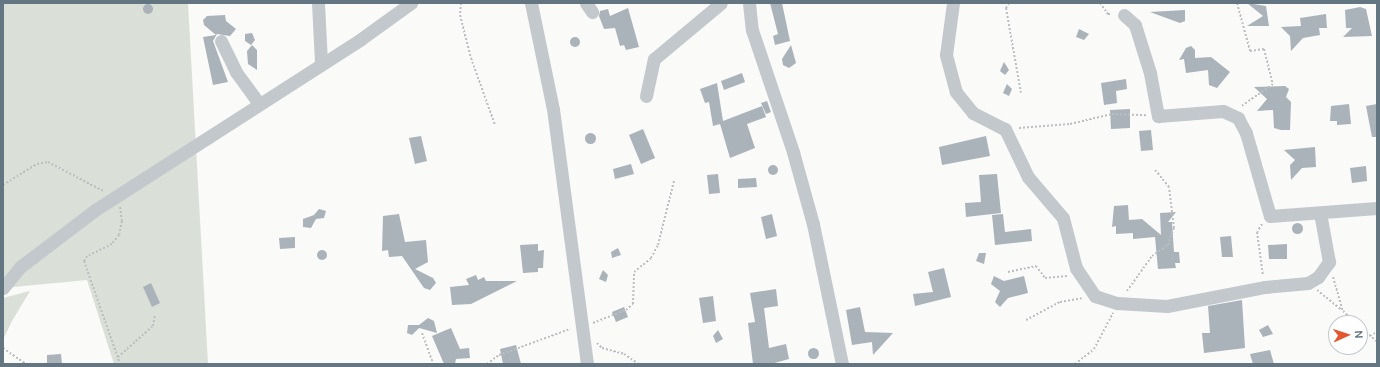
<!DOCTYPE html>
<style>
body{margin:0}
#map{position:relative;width:1380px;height:367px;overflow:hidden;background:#fafaf8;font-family:Ubuntu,sans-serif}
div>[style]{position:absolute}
.green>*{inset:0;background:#dadfd7}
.building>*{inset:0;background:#aab3b9}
.round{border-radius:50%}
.path>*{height:2px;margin-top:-1px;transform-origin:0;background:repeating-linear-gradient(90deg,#bbbfc2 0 2px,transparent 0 4px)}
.street>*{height:13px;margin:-6.5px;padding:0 6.5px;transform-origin:6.5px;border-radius:6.5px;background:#c3c8cc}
span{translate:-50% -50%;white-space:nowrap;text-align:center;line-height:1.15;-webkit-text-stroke:4px #fff;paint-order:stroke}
.frame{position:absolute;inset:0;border:4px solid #657683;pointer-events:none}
.north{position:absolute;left:1328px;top:315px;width:40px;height:40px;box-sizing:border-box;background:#fff;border:1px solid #c1c8cd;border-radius:50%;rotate:87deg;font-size:11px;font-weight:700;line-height:16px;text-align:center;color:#657683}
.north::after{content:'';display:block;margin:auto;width:14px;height:18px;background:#e4572e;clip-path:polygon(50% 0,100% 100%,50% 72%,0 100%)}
</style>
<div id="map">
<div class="green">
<div style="clip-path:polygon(3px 3px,188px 3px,208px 364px,114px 364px,87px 280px,3px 288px)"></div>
<div style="clip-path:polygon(30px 291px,12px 321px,3px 340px,3px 298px)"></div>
</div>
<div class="building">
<div style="clip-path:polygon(770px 3px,782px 3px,790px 41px,775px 45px,773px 36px,778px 34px)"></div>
<div style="clip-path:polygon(1247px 3px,1266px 6px,1269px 26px,1247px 26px,1263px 16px)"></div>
<div class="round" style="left:143px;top:4px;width:10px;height:10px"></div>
<div style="clip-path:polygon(1360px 7px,1366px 9px,1372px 36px,1343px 37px,1352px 28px,1346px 28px,1345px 10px)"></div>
<div style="clip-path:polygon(628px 8px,639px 47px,626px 50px,624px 45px,620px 46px,615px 28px,604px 29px,599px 16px,600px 11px,608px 9px,610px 16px)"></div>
<div style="clip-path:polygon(1185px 10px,1185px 21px,1180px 23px,1150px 12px)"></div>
<div style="clip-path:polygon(1326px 14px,1327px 28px,1319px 28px,1320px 35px,1303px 38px,1291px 51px,1290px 36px,1281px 27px,1301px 26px,1300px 18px)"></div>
<div style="clip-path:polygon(225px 15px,226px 21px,236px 29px,230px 36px,217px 34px,213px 41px,228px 82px,213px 85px,203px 37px,216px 35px,204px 25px,203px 20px,207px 16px)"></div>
<div style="clip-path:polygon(1079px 29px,1089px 34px,1084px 40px,1076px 37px)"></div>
<div style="clip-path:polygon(252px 33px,255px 40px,251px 45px,245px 41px,245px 34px)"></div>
<div class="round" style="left:570px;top:37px;width:10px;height:10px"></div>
<div style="clip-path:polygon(252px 45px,257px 50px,257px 70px,248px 64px,247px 51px)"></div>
<div style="clip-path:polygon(791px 45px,796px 63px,789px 68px,783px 65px,782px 59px)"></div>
<div style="clip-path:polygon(1191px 46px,1195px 50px,1195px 58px,1211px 57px,1230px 72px,1217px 88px,1209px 85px,1208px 70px,1186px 73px,1184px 59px,1179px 60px,1186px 48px)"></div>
<div style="clip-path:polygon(1004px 62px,1009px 70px,1005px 75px,1000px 71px)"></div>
<div style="clip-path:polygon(742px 73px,745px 82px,724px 90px,721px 81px)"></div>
<div style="clip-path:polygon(1126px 79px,1127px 89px,1116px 91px,1117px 103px,1104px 105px,1101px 83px)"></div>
<div style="clip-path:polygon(717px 83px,723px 121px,762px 106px,766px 117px,747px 124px,755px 148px,730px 158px,720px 124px,713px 126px,709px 102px,705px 103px,700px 89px)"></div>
<div style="clip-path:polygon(1007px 84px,1012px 89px,1009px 96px,1003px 93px)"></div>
<div style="clip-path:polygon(1285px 86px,1289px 89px,1286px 97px,1291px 102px,1290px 130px,1281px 130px,1274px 128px,1273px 110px,1257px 111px,1267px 99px,1254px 87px)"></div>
<div style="clip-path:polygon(767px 101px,771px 112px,766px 114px,761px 103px)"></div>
<div style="clip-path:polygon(1349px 104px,1351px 124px,1337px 125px,1337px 121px,1330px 121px,1331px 106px)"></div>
<div style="clip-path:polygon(1377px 104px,1377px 137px,1372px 137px,1366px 106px)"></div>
<div style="clip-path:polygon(1130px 109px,1130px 128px,1111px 129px,1110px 110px)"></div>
<div style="clip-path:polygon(643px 129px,655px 158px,641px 164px,629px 135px)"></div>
<div style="clip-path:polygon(1151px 130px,1153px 150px,1141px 151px,1139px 131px)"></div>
<div class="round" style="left:584.5px;top:132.5px;width:11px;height:11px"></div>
<div style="clip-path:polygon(421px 136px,427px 161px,415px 164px,409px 138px)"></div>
<div style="clip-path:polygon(986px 136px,990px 156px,942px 165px,939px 147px)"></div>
<div style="clip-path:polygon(1315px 147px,1316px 167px,1302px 168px,1291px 180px,1290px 165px,1295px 160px,1284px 150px)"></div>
<div style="clip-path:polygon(631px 164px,634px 174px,615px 179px,613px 169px)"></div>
<div class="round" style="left:768px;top:165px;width:10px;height:10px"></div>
<div style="clip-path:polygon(1366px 166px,1367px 181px,1352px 183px,1350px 168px)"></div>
<div style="clip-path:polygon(718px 174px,720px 193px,709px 194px,707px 175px)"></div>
<div style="clip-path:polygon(997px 174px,1001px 213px,966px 217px,965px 203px,981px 202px,979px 175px)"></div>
<div style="clip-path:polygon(756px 178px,757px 187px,738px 188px,738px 179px)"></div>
<div style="clip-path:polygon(1128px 205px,1129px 220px,1142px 219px,1161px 235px,1160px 213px,1176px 212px,1168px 222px,1172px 222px,1174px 252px,1179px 252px,1180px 263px,1175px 263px,1176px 268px,1158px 269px,1155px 237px,1133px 239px,1133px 233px,1116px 234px,1116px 226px,1112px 227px,1114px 206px)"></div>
<div style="clip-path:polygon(319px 209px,326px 211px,324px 218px,316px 219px,311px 228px,303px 227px,303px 219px,314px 215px)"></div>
<div style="clip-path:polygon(399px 214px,405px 242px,426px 240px,428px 262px,415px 269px,433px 278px,436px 283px,430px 290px,424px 288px,402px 256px,389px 257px,388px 250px,382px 251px,383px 216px)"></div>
<div style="clip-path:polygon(772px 214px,777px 236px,766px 239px,761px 217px)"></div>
<div style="clip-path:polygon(1003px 214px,1005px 232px,1031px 229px,1032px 241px,995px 245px,992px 215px)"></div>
<div class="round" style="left:1291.5px;top:222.5px;width:11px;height:11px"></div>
<div style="clip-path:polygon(1231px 236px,1233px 257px,1222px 257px,1220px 237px)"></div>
<div style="clip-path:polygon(295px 237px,295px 248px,280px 249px,279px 238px)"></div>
<div style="clip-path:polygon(538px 244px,538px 251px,544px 250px,543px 268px,538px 268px,538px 272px,523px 273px,520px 245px)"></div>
<div style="clip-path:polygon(1287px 244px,1287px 259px,1269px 259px,1268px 245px)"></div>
<div style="clip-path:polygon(618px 248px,621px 255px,612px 258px,611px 252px)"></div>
<div class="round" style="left:317px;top:250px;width:10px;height:10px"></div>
<div style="clip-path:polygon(979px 253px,986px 253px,984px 264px,976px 261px)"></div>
<div style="clip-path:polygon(944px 268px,951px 297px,915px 306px,913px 294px,933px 292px,928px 272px)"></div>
<div style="clip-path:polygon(603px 270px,608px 275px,606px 282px,599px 279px)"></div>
<div style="clip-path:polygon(476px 275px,478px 280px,484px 277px,486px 281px,517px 281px,471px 304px,452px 305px,450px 287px,469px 285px,466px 279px)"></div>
<div style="clip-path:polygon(994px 276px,1004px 281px,1024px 276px,1028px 293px,1008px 298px,1000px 307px,995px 302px,1000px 291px,991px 284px)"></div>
<div style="clip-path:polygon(151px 283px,160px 303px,152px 307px,143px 287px)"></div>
<div style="clip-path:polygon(776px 289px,778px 306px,764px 308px,769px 348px,786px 344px,789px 359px,771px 364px,753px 364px,748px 323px,755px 322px,750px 293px)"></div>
<div style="clip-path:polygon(713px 296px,716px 321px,703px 323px,699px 298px)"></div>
<div style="clip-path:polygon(1242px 300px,1245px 348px,1204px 353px,1202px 333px,1210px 333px,1208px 306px)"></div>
<div style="clip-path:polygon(624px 307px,628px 317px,616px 322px,612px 312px)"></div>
<div style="clip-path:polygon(860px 307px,865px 332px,893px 333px,873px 355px,872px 342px,852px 345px,846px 310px)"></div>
<div style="clip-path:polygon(428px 318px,434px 321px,437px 333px,419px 328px,412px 335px,407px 333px,408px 325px,419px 325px)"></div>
<div style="clip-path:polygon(1268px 325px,1273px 334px,1263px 337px,1259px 330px)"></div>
<div style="clip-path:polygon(451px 328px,460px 349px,469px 348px,470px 358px,456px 359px,455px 364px,444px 364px,432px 336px)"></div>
<div style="clip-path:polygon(718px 330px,723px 339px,716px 343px,713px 336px)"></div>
<div style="clip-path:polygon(516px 345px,521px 364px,503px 364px,500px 349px)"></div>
<div class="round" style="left:807.5px;top:347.5px;width:11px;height:11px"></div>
<div style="clip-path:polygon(1270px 350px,1274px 364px,1253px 364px,1250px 354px)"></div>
<div style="clip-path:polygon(61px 354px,62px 364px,47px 364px,47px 355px)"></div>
</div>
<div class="path">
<div style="left:461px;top:3px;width:12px;rotate:95deg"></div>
<div style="left:460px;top:15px;width:44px;rotate:75.7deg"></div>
<div style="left:471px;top:58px;width:71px;rotate:70.3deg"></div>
<div style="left:1009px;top:3px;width:6px;rotate:121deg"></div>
<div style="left:1006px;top:8px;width:86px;rotate:80deg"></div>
<div style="left:1100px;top:3px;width:14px;rotate:54deg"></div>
<div style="left:1108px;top:14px;width:3px"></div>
<div style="left:1237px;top:3px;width:50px;rotate:74.8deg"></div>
<div style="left:1250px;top:51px;width:14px;rotate:-8deg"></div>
<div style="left:1264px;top:49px;width:36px;rotate:76deg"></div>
<div style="left:1273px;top:84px;width:38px;rotate:145deg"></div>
<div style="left:1019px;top:128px;width:51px;rotate:-4.5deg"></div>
<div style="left:1070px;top:124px;width:43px;rotate:-13.4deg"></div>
<div style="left:1112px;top:114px;width:35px;rotate:2deg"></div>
<div style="left:3px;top:185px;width:40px;rotate:-32deg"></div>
<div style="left:37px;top:164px;width:11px;rotate:-10deg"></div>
<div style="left:48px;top:162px;width:62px;rotate:27.8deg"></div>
<div style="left:120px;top:207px;width:14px;rotate:82deg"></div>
<div style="left:122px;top:221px;width:14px;rotate:102deg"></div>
<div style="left:119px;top:235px;width:11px;rotate:128deg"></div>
<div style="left:112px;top:244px;width:28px;rotate:154deg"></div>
<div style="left:87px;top:256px;width:6px;rotate:121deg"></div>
<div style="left:84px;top:261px;width:109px;rotate:70.7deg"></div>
<div style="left:1262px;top:224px;width:9px;rotate:122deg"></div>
<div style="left:1257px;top:232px;width:44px;rotate:82.2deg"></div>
<div style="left:1008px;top:272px;width:29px;rotate:-12deg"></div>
<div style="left:1036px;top:266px;width:15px;rotate:53deg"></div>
<div style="left:1045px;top:278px;width:22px;rotate:-5deg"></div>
<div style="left:1333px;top:277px;width:35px;rotate:74deg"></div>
<div style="left:1343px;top:311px;width:18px;rotate:43deg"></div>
<div style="left:1317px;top:290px;width:32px;rotate:39deg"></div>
<div style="left:1127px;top:291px;width:43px;rotate:-54.5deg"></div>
<div style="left:1152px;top:256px;width:19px;rotate:-35deg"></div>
<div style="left:1168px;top:245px;width:18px;rotate:-71deg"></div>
<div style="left:1174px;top:228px;width:41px;rotate:-97deg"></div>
<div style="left:1169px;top:187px;width:22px;rotate:-129deg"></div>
<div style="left:1026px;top:320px;width:38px;rotate:-28deg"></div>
<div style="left:1060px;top:302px;width:22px;rotate:-10deg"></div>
<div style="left:593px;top:323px;width:35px;rotate:-22deg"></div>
<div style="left:626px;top:310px;width:9px;rotate:-41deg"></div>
<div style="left:633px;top:304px;width:32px;rotate:-88deg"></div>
<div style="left:634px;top:272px;width:22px;rotate:-39deg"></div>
<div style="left:651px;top:258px;width:15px;rotate:-62deg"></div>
<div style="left:658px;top:245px;width:66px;rotate:-76deg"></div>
<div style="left:1360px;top:327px;width:23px;rotate:41deg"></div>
<div style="left:422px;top:333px;width:33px;rotate:70deg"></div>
<div style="left:1370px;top:336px;width:8px;rotate:-30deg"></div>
<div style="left:597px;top:343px;width:7px;rotate:45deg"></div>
<div style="left:602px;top:348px;width:23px;rotate:15deg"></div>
<div style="left:624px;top:354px;width:18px;rotate:34deg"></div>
<div style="left:3px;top:348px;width:28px;rotate:35deg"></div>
<div style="left:118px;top:357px;width:47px;rotate:-41.5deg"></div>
<div style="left:153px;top:326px;width:11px;rotate:-80deg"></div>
<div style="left:487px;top:364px;width:15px;rotate:-37deg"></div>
<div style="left:499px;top:355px;width:76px;rotate:-20.1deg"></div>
<div style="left:1075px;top:364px;width:24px;rotate:-38deg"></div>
<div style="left:1094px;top:349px;width:41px;rotate:-62.2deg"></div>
</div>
<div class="street">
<div style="left:318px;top:3px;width:60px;rotate:87.1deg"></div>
<div style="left:531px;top:3px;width:108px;rotate:78.3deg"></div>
<div style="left:553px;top:109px;width:257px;rotate:82.4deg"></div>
<div style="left:586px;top:3px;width:11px;rotate:56deg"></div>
<div style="left:749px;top:3px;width:27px;rotate:84deg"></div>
<div style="left:752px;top:30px;width:129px;rotate:71.4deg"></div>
<div style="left:793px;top:152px;width:75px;rotate:74.5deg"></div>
<div style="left:813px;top:224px;width:143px;rotate:78.3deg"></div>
<div style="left:953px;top:3px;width:52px;rotate:97.7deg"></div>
<div style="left:946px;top:55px;width:38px;rotate:75deg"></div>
<div style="left:956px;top:92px;width:27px;rotate:51deg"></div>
<div style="left:973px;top:113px;width:36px;rotate:27deg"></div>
<div style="left:1005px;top:129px;width:53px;rotate:64.4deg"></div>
<div style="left:1028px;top:177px;width:54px;rotate:49.5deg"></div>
<div style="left:1063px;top:218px;width:52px;rotate:75.4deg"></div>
<div style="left:1076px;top:268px;width:34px;rotate:56deg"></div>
<div style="left:1095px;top:296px;width:23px;rotate:18deg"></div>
<div style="left:1117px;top:303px;width:50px;rotate:3.4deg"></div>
<div style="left:1167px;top:306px;width:100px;rotate:-11deg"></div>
<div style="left:1265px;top:287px;width:43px;rotate:-5.3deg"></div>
<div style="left:1308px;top:283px;width:12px;rotate:-31deg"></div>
<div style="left:1318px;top:277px;width:19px;rotate:-54deg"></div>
<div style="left:1329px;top:262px;width:50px;rotate:-100.4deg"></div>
<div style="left:1124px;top:15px;width:15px;rotate:42deg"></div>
<div style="left:1135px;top:25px;width:50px;rotate:72.6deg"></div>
<div style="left:1150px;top:73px;width:44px;rotate:79.5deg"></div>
<div style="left:1158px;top:116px;width:65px;rotate:-4.4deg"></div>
<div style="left:1223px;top:111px;width:17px;rotate:25deg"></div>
<div style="left:1238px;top:118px;width:17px;rotate:62deg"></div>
<div style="left:1246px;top:133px;width:86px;rotate:73.9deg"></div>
<div style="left:1270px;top:216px;width:107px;rotate:-4.3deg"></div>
<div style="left:221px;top:41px;width:34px;rotate:64deg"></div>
<div style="left:236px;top:72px;width:39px;rotate:54deg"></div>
<div style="left:646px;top:96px;width:38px;rotate:-78deg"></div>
<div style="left:654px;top:59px;width:87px;rotate:-39.9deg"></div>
<div style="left:3px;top:288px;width:27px;rotate:-51deg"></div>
<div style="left:20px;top:267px;width:94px;rotate:-37.2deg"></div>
<div style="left:95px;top:210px;width:316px;rotate:-32.7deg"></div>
<div style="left:361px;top:39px;width:62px;rotate:-35.8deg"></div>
</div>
<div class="frame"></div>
<div class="north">N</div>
</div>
